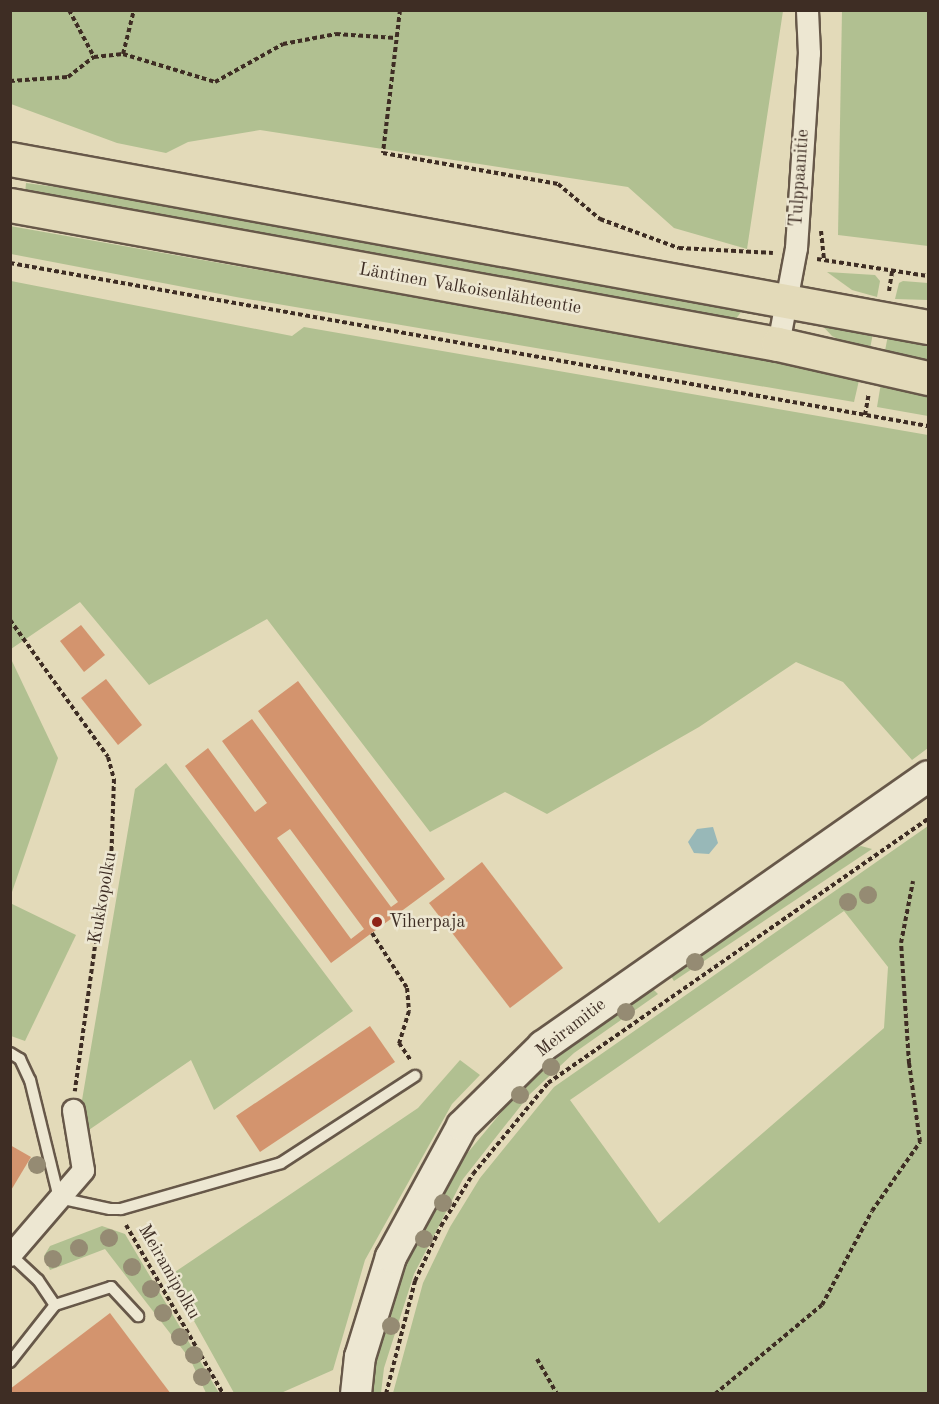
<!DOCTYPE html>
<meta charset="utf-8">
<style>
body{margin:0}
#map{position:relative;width:939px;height:1404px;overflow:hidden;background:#e3dab9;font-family:"Old Standard TT",serif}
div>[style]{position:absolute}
.green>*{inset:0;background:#b1c091}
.water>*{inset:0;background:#98b8b8}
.building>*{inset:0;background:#d3946e}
.path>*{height:4px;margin-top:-2px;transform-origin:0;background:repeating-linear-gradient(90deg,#3e2d24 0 4.5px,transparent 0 7.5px)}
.roads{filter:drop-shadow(2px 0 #675849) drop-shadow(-2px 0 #675849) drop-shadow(0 2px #675849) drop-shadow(0 -2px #675849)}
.service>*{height:10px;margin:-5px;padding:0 5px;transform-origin:5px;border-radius:5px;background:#ede7d2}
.minor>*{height:21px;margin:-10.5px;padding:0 10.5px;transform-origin:10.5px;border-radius:10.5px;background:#ede7d2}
.secondary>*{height:30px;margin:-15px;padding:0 15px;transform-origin:15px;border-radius:15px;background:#ede7d2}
.primary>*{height:33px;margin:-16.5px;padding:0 16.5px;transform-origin:16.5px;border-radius:16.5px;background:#e3dab9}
.trees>*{width:18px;height:18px;margin:-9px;border-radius:50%;background:#958b73}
.dots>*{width:16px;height:16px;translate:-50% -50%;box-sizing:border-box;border:3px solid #ede7d2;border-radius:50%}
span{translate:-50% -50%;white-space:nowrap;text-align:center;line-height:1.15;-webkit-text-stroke:5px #ede7d2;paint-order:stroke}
.street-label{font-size:18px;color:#3e2d24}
.poi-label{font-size:18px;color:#3e2d24}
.left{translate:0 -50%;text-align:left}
.frame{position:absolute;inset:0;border:12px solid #3e2d24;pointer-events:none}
</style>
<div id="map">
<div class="green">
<div style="clip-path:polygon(10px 11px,783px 11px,747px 249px,674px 228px,628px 187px,260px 130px,188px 142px,166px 153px,117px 143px,11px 104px)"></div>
<div style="clip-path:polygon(842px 11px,928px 11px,928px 246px,838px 235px)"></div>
<div style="clip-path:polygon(26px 183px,139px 198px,743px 309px,736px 319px,25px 194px)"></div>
<div style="clip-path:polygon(10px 226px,860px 376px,854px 402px,236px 297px,11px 254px)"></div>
<div style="clip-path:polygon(827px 272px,875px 275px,880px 281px,877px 297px,852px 290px)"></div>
<div style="clip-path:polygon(11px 281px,292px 336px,304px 327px,928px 435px,928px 748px,912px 760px,843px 682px,796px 662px,699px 727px,547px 814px,505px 792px,430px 832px,267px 619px,149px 685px,80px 602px,11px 649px)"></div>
<div style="clip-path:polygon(903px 281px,928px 283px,928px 300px,895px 299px,899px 283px)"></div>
<div style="clip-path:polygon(816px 319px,874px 327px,869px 355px,832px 336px)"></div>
<div style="clip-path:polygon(889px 330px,928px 338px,928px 365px,884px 356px)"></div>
<div style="clip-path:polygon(881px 383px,928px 391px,928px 416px,877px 407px)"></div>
<div style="clip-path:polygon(11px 659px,58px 758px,11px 895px)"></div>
<div style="clip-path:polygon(166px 763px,353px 1011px,214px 1110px,191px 1060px,83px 1134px,81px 1106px,135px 789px)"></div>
<div style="clip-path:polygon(evenodd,928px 826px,928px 1393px,393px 1393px,423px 1283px,450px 1227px,480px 1178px,554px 1087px,928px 826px,844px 911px,888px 967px,884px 1028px,659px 1223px,570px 1100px,844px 911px)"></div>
<div style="clip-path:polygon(861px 846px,872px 849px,674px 981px,670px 975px,846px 851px)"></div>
<div style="clip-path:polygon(10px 903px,76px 935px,25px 1041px,11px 1036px)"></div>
<div style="clip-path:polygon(651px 987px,658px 994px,574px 1053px,530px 1094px,463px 1179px,414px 1274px,384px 1368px,381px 1393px,370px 1394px,382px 1335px,405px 1265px,460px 1162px,524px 1085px,561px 1051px)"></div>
<div style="clip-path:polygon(460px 1060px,480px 1075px,452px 1104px,365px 1260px,333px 1370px,281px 1393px,234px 1393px,169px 1276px,418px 1108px)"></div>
<div style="clip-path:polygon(102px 1226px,125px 1234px,219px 1393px,206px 1393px,190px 1359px,105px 1249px,50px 1270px,44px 1256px,50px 1246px)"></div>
</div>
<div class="water">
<div style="clip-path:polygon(713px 827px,718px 843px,709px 854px,694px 853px,688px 842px,697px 829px)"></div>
</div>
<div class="building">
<div style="clip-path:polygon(81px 625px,105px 655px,84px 672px,60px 641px)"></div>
<div style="clip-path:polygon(106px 679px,142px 725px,118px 745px,81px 698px)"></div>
<div style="clip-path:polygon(evenodd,298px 681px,445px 879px,331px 963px,185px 766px,208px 748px,255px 812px,267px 803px,222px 741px,252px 719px,391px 907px,398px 902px,258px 711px,298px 681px,290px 829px,364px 929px,351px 939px,277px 838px,290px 829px)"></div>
<div style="clip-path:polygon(482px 862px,563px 968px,510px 1008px,429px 903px)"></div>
<div style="clip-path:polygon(370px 1026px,395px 1062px,260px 1152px,236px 1116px)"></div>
<div style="clip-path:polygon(10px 1145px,31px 1157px,10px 1192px)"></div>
<div style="clip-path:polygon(110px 1313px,171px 1394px,10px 1394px,10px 1389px)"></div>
</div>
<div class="path">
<div style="left:69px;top:10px;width:53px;rotate:62deg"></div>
<div style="left:400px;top:10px;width:144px;rotate:96.8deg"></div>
<div style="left:383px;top:153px;width:178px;rotate:10deg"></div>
<div style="left:558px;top:184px;width:55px;rotate:39.8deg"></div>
<div style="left:600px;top:219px;width:84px;rotate:20.2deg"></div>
<div style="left:679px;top:248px;width:94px;rotate:3deg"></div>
<div style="left:123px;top:54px;width:45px;rotate:-76deg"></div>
<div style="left:10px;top:81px;width:58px;rotate:-3.9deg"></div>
<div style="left:68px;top:77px;width:33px;rotate:-38deg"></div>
<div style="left:94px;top:57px;width:29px;rotate:-6deg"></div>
<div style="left:123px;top:54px;width:96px;rotate:16.9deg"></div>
<div style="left:215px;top:82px;width:78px;rotate:-29.2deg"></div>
<div style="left:283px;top:44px;width:54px;rotate:-10.7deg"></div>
<div style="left:336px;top:34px;width:60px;rotate:3.8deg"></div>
<div style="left:821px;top:231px;width:29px;rotate:84deg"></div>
<div style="left:817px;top:259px;width:112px;rotate:8.7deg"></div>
<div style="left:10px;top:263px;width:932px;rotate:10.07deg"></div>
<div style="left:889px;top:291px;width:20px;rotate:-81deg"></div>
<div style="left:865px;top:415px;width:22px;rotate:-80deg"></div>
<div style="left:10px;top:620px;width:168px;rotate:54.4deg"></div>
<div style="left:108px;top:757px;width:23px;rotate:75deg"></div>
<div style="left:114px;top:779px;width:88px;rotate:92deg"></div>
<div style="left:111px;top:867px;width:51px;rotate:103.5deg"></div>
<div style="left:99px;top:917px;width:176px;rotate:97.9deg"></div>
<div style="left:372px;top:933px;width:65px;rotate:57.5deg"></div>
<div style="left:407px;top:988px;width:23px;rotate:85deg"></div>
<div style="left:409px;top:1011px;width:34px;rotate:107deg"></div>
<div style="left:399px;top:1043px;width:22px;rotate:56deg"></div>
<div style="left:126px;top:1225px;width:195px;rotate:60.1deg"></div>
<div style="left:537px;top:1359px;width:40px;rotate:60.3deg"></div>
<div style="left:386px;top:1394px;width:117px;rotate:-75.6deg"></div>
<div style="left:415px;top:1281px;width:61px;rotate:-64.7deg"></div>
<div style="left:441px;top:1226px;width:61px;rotate:-58.4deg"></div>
<div style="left:473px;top:1174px;width:118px;rotate:-50.5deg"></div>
<div style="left:548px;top:1083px;width:463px;rotate:-34.8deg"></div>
<div style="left:715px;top:1394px;width:139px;rotate:-39.8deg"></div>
<div style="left:822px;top:1305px;width:106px;rotate:-62deg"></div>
<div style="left:872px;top:1211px;width:84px;rotate:-55.2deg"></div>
<div style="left:920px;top:1142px;width:80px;rotate:-97.9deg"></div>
<div style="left:909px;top:1063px;width:120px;rotate:-93.8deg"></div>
<div style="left:901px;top:943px;width:63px;rotate:-79deg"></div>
</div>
<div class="roads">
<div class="service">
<div style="left:10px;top:1053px;width:12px;rotate:31deg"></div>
<div style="left:20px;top:1059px;width:23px;rotate:65deg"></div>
<div style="left:30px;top:1080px;width:122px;rotate:76.2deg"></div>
<div style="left:59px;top:1198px;width:52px;rotate:12.2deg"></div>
<div style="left:110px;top:1209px;width:11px"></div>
<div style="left:121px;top:1209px;width:166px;rotate:-16deg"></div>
<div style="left:281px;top:1163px;width:160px;rotate:-33deg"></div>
<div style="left:11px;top:1255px;width:37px;rotate:43deg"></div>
<div style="left:38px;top:1280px;width:30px;rotate:56deg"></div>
<div style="left:10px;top:1362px;width:73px;rotate:-51.7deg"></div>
<div style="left:55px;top:1305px;width:59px;rotate:-17.8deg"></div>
<div style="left:111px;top:1287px;width:40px;rotate:47deg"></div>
</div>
<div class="minor">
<div style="left:778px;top:344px;width:98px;rotate:-79.4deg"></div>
<div style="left:796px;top:248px;width:195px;rotate:-86.2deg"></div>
<div style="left:809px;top:53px;width:43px;rotate:-92.7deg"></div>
<div style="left:10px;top:1255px;width:112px;rotate:-49.3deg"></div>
<div style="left:83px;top:1170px;width:61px;rotate:-99.5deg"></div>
</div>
<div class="secondary">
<div style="left:356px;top:1394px;width:37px;rotate:-84deg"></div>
<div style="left:360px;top:1357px;width:105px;rotate:-72.8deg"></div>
<div style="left:391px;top:1257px;width:149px;rotate:-61.5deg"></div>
<div style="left:462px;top:1126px;width:114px;rotate:-44.6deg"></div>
<div style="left:543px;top:1046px;width:470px;rotate:-35deg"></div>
</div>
<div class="primary">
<div style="left:10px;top:159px;width:933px;rotate:10.37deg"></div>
<div style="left:10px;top:205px;width:780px;rotate:10.26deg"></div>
<div style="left:778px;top:344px;width:154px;rotate:12.8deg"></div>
</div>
</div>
<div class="trees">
<div style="left:868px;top:895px"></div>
<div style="left:848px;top:902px"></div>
<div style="left:695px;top:962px"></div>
<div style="left:626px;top:1012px"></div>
<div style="left:551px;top:1067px"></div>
<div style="left:520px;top:1095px"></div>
<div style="left:37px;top:1165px"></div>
<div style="left:443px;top:1203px"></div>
<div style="left:109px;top:1238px"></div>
<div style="left:424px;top:1239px"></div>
<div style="left:79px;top:1248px"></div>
<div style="left:53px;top:1259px"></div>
<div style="left:132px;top:1267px"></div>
<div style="left:151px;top:1289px"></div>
<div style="left:163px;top:1313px"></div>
<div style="left:391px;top:1326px"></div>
<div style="left:180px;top:1337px"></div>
<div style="left:194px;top:1355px"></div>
<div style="left:202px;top:1377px"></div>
</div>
<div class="dots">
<div style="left:377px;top:922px;background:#8f2418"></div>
</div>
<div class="street-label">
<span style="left:800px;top:178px;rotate:-86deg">Tulppaanitie</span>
<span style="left:470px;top:289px;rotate:10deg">Läntinen Valkoisenlähteentie</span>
<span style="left:103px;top:898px;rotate:-80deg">Kukkopolku</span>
<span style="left:571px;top:1028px;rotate:-38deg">Meiramitie</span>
<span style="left:169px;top:1272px;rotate:60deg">Meiramipolku</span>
</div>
<div class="poi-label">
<span class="left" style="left:389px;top:922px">Viherpaja</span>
</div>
<div class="frame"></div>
</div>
